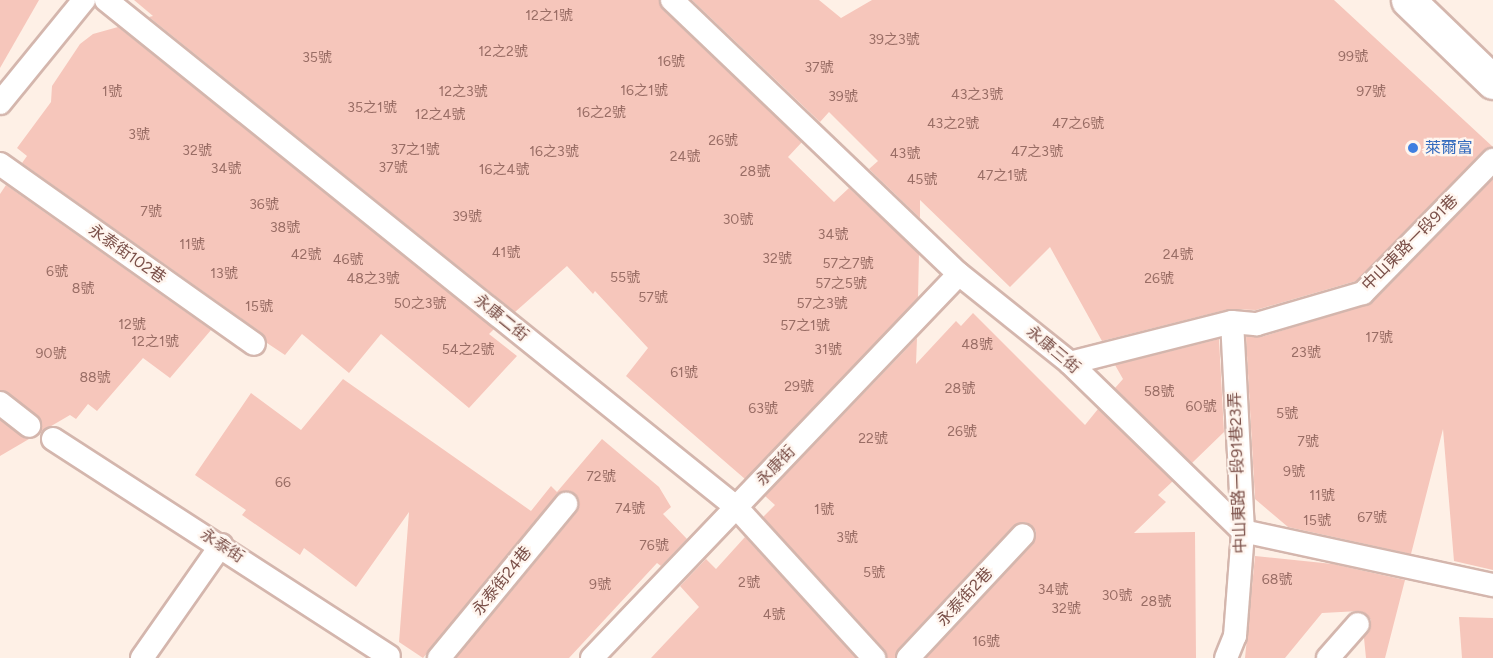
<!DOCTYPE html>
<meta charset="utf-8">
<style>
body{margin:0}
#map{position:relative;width:1493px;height:658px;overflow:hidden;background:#fef0e6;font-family:Figtree,"Noto Sans TC",sans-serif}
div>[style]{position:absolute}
.building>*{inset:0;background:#f6c6bb}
.roads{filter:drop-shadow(2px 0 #d4b6ad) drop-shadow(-2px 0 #d4b6ad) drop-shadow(0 2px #d4b6ad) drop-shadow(0 -2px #d4b6ad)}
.service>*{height:22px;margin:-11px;padding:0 11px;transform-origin:11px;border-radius:11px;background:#fff}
.secondary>*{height:33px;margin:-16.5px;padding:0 16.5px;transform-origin:16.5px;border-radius:16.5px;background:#fff}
.dots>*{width:16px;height:16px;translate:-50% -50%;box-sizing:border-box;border:3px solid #fff5ee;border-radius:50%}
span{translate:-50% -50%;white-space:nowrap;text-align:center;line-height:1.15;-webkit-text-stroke:4.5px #fff5ee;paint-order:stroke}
.number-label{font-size:14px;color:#996d65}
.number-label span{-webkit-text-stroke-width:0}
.shop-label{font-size:16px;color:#366cbe}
.left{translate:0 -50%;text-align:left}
.street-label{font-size:16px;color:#7a4f48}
</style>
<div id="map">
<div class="building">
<div style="clip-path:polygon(0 0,39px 0,0 68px)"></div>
<div style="clip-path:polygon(134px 0,659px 0,663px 10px,802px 142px,788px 157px,834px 202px,849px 188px,919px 254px,918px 298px,745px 479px,626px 376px,648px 348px,595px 291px,593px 294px,567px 266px,515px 312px,149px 17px,153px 16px)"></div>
<div style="clip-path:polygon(692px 0,819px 0,841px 18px,872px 0,1334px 0,1493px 147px,1483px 151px,1356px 281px,1256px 310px,1229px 309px,1102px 341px,1050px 247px,1010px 287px,920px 200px,920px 218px,869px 169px,878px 161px,829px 112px,820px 122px)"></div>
<div style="clip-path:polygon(118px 27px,494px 329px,489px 334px,517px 356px,469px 408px,381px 334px,349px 373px,302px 334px,285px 355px,267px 343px,262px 333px,22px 163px,27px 156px,17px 148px,51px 102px,52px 86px,80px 44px,93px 34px)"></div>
<div style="clip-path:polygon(1493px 179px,1493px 570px,1454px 561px,1443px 429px,1411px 554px,1288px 527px,1255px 499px,1246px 337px,1261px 337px,1372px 303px)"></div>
<div style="clip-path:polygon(6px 185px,211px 330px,170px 378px,143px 358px,97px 411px,88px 404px,76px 419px,70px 415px,41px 432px,38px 416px,0 390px,0 194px)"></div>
<div style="clip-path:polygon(973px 313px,1085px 425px,1098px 409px,1173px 481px,1158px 495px,1166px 502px,1134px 533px,1195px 532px,1196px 658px,926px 658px,1033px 544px,1036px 531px,1025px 522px,1013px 526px,898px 649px,895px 658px,887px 658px,884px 649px,763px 517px,775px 505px,765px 496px,917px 338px,916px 364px,956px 321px,961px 326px)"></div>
<div style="clip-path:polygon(1219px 339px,1224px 432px,1192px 463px,1115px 388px,1123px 379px,1115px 365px)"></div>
<div style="clip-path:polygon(343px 379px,531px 511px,551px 486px,557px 492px,602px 439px,659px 487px,671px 507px,663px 514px,687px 539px,661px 566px,657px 563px,569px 658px,456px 658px,576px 513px,579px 506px,575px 494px,561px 492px,423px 658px,399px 642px,409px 512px,356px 587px,304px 548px,300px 555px,242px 515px,246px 510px,195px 475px,251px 393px,301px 430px)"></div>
<div style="clip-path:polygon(0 420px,29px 439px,0 456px)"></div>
<div style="clip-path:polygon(745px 537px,856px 658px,651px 658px,699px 607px,680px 586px,706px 559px,716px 569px)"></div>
<div style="clip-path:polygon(1255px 556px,1333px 564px,1405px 580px,1385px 658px,1366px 658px,1364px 638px,1371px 620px,1360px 611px,1322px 613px,1285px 658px,1245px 658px)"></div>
<div style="clip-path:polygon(1459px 617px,1493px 618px,1493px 658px,1462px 658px)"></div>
</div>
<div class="roads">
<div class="service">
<div style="left:106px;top:0;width:809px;rotate:38.83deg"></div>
<div style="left:736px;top:507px;width:205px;rotate:47.6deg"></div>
<div style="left:672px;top:0;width:397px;rotate:43.7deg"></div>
<div style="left:959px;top:274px;width:142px;rotate:38.7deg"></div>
<div style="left:1070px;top:363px;width:241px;rotate:44.2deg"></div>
<div style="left:1243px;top:531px;width:256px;rotate:12.2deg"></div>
<div style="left:0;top:103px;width:133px;rotate:-50.8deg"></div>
<div style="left:0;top:164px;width:311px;rotate:35.3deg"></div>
<div style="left:1070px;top:363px;width:167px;rotate:-14.2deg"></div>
<div style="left:1232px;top:322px;width:25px;rotate:5deg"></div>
<div style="left:1257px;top:324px;width:110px;rotate:-16.3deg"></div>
<div style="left:1363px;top:293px;width:186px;rotate:-45.7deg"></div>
<div style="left:0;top:403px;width:37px;rotate:38deg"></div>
<div style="left:53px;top:439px;width:400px;rotate:32.9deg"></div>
<div style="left:142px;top:658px;width:138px;rotate:-55deg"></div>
<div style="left:439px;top:658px;width:200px;rotate:-50.5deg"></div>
<div style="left:592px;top:658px;width:531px;rotate:-46.3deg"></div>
<div style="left:908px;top:658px;width:168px;rotate:-46.9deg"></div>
<div style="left:1226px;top:658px;width:24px;rotate:-68deg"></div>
<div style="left:1235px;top:636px;width:105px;rotate:-85.6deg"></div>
<div style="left:1243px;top:531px;width:209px;rotate:-93deg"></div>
<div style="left:1328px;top:658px;width:45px;rotate:-48.6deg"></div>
</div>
<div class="secondary">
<div style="left:1408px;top:0;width:118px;rotate:44deg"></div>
</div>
</div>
<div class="dots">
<div style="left:1413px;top:148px;background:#3f7fe0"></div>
</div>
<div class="number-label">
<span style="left:549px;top:16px">12之1號</span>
<span style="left:894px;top:40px">39之3號</span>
<span style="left:503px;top:52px">12之2號</span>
<span style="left:1353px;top:57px">99號</span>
<span style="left:317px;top:58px">35號</span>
<span style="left:671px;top:62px">16號</span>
<span style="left:819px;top:68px">37號</span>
<span style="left:644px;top:91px">16之1號</span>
<span style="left:112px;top:92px">1號</span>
<span style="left:463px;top:92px">12之3號</span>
<span style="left:1371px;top:92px">97號</span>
<span style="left:977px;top:95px">43之3號</span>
<span style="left:843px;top:97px">39號</span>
<span style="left:372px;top:108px">35之1號</span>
<span style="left:601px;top:113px">16之2號</span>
<span style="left:440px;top:115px">12之4號</span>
<span style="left:953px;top:124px">43之2號</span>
<span style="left:1078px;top:124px">47之6號</span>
<span style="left:139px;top:135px">3號</span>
<span style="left:723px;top:141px">26號</span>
<span style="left:415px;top:150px">37之1號</span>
<span style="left:197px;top:151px">32號</span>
<span style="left:554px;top:152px">16之3號</span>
<span style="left:1037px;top:152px">47之3號</span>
<span style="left:905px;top:154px">43號</span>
<span style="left:685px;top:157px">24號</span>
<span style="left:393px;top:168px">37號</span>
<span style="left:226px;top:169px">34號</span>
<span style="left:504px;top:170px">16之4號</span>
<span style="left:755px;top:172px">28號</span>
<span style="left:1002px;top:176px">47之1號</span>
<span style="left:922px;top:180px">45號</span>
<span style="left:264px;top:205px">36號</span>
<span style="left:151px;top:212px">7號</span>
<span style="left:467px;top:217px">39號</span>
<span style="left:738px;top:220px">30號</span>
<span style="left:285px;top:228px">38號</span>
<span style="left:833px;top:235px">34號</span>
<span style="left:192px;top:245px">11號</span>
<span style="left:506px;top:253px">41號</span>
<span style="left:306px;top:255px">42號</span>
<span style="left:1178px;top:255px">24號</span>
<span style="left:777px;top:259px">32號</span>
<span style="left:348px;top:260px">46號</span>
<span style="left:848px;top:264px">57之7號</span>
<span style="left:57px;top:272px">6號</span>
<span style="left:224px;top:274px">13號</span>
<span style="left:625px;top:278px">55號</span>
<span style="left:373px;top:279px">48之3號</span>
<span style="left:1159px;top:279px">26號</span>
<span style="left:841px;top:284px">57之5號</span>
<span style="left:83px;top:289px">8號</span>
<span style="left:653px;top:298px">57號</span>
<span style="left:420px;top:304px">50之3號</span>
<span style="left:822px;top:304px">57之3號</span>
<span style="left:259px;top:307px">15號</span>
<span style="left:132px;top:325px">12號</span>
<span style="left:805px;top:326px">57之1號</span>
<span style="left:1379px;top:338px">17號</span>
<span style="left:155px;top:342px">12之1號</span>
<span style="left:977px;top:345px">48號</span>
<span style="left:468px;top:350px">54之2號</span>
<span style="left:828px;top:350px">31號</span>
<span style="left:1306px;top:353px">23號</span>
<span style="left:51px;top:354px">90號</span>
<span style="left:684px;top:373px">61號</span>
<span style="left:95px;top:378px">88號</span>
<span style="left:799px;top:387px">29號</span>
<span style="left:960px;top:389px">28號</span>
<span style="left:1159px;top:392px">58號</span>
<span style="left:1201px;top:407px">60號</span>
<span style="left:763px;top:409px">63號</span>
<span style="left:1287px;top:414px">5號</span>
<span style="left:962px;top:432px">26號</span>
<span style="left:873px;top:439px">22號</span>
<span style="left:1308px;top:442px">7號</span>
<span style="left:1294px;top:472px">9號</span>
<span style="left:601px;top:477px">72號</span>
<span style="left:283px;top:483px">66</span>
<span style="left:1322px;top:496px">11號</span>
<span style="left:630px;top:509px">74號</span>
<span style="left:824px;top:510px">1號</span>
<span style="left:1372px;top:518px">67號</span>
<span style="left:1317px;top:521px">15號</span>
<span style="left:847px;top:538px">3號</span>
<span style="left:654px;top:546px">76號</span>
<span style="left:874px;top:573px">5號</span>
<span style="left:1277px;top:580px">68號</span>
<span style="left:749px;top:583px">2號</span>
<span style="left:600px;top:585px">9號</span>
<span style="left:1053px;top:590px">34號</span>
<span style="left:1117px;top:596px">30號</span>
<span style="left:1156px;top:602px">28號</span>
<span style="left:1066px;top:609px">32號</span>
<span style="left:774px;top:615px">4號</span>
<span style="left:986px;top:642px">16號</span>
</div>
<div class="shop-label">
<span class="left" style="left:1425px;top:148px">萊爾富</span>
</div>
<div class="street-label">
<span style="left:1410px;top:243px;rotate:-45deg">中山東路一段91巷</span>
<span style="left:127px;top:254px;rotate:35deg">永泰街102巷</span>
<span style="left:501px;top:318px;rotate:39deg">永康二街</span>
<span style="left:1053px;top:350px;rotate:40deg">永康三街</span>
<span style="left:776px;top:466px;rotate:-46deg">永康街</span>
<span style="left:1238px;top:473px;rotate:-92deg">中山東路一段91巷23弄</span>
<span style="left:222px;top:546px;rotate:33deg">永泰街</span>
<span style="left:502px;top:581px;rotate:-51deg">永泰街24巷</span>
<span style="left:965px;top:597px;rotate:-47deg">永泰街2巷</span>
</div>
</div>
